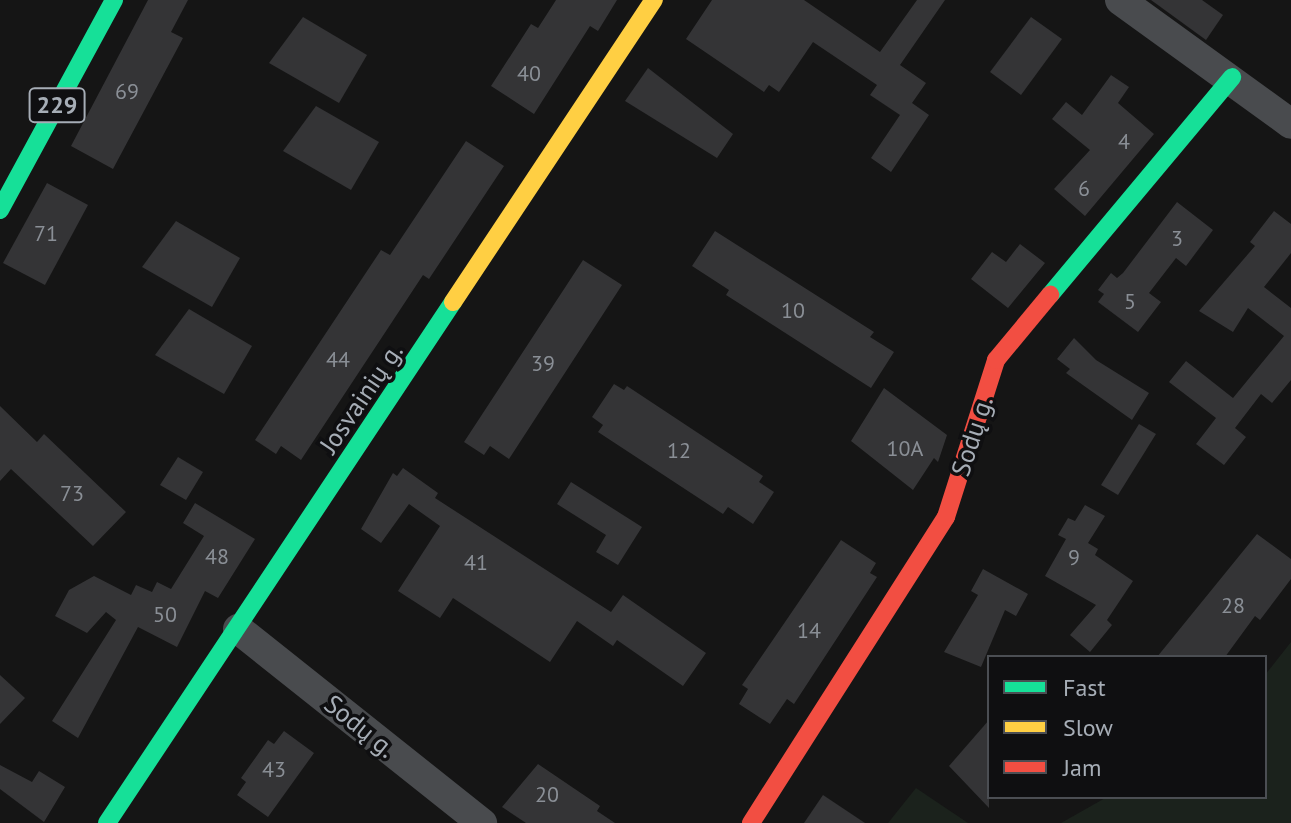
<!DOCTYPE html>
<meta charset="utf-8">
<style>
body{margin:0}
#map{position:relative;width:1291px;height:823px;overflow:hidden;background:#151515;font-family:"PT Sans",sans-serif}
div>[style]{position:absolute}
.green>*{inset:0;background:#1b221c}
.building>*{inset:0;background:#343436}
.street>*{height:30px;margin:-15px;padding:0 15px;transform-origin:15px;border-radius:15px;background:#494b4e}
.fast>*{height:18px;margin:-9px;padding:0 9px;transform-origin:9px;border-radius:9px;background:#16e098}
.slow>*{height:18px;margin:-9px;padding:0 9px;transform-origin:9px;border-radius:9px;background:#ffcf43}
.jam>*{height:18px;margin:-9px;padding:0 9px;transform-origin:9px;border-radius:9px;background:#f24e42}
span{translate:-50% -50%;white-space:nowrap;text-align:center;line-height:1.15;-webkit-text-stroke:7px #0f0f11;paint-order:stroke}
.number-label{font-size:22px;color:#8a8f96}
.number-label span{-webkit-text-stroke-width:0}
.shield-label span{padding:2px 6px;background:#0f0f11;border:2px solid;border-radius:6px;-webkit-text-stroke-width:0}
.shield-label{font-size:24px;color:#a6adb6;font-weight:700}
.street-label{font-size:26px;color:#a6adb6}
.legend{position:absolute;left:987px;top:655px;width:280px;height:144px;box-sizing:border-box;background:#0f0f11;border:2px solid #4b4e53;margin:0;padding:10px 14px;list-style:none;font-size:24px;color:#a6adb6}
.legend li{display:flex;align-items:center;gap:16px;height:40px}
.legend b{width:40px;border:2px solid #4b4e53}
</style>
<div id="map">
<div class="green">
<div style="clip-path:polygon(1291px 642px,1291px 823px,1061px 823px,1107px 797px,1265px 797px,1265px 675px)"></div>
<div style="clip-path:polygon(916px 788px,968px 823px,888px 823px)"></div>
</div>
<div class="building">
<div style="clip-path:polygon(148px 0,188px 0,171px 32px,183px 38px,113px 169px,71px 146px)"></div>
<div style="clip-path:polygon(556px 0,617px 0,598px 31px,590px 26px,534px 114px,491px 86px,531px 24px,538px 28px)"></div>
<div style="clip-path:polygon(712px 0,804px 0,880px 52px,917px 0,945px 0,900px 65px,926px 83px,912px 103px,929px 115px,891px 172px,871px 158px,900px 115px,870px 95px,877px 85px,813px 42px,779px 92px,769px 85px,764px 92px,686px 39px)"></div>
<div style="clip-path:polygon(1151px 0,1202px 0,1223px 15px,1206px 40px)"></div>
<div style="clip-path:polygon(303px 17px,367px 55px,339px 103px,269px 63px)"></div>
<div style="clip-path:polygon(1031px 17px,1062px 39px,1021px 95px,990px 72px)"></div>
<div style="clip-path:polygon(648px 68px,733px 134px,717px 158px,625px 101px)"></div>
<div style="clip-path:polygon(1111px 75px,1129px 87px,1118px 103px,1154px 134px,1085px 216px,1054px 189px,1090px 150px,1052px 119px,1066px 102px,1082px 115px)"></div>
<div style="clip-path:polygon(316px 106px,379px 142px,351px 190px,283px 151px)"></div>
<div style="clip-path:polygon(466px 141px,504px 166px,429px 279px,423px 275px,301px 460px,281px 446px,276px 454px,255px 440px,381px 250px,390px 255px)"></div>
<div style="clip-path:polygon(47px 183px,88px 205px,45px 285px,3px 263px)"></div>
<div style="clip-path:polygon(1177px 202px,1213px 230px,1186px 266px,1176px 258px,1149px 293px,1161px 302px,1138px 332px,1098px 302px,1104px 294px,1098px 290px,1111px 273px,1117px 278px,1123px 273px)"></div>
<div style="clip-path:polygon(1274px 211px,1291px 224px,1291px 253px,1264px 287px,1291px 308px,1291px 380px,1272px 403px,1261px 394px,1235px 428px,1246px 437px,1224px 465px,1196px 444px,1216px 418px,1169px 382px,1186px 361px,1233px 398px,1284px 336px,1248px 308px,1233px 332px,1199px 311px,1255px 246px,1250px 242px)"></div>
<div style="clip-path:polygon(176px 221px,240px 258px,212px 307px,142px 267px)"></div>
<div style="clip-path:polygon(715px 231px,874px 332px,870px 337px,894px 352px,871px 388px,726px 295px,729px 290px,692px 266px)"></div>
<div style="clip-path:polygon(1020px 244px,1045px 263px,1008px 308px,971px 279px,992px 252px,1006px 262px)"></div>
<div style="clip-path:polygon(583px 260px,622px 285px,509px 459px,490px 446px,484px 455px,464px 442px)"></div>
<div style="clip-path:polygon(189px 309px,252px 346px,224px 394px,155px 355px)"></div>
<div style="clip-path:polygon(1074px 338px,1096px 360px,1149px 393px,1132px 420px,1066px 373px,1070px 369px,1057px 359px)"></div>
<div style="clip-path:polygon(614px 384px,624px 390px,627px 386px,763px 476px,759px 482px,774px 492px,753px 524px,728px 507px,723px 514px,598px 432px,603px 425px,592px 417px)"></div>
<div style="clip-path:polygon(884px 388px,947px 435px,938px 462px,934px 458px,913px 490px,851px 441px)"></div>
<div style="clip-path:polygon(0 406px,37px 442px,44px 434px,126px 512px,93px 546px,11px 469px,0 481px)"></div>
<div style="clip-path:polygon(1139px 424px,1156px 434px,1118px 495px,1101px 485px)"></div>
<div style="clip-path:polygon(178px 457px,203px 472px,186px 500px,160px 485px)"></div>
<div style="clip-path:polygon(403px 468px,438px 493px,435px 498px,611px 612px,623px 595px,706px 653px,683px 686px,617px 640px,613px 646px,577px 621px,550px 662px,453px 598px,440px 618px,398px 591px,440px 526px,409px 504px,381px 543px,361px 529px,393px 473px,397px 476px)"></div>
<div style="clip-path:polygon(571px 482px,642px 527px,618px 565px,596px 552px,606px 535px,557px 504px)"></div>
<div style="clip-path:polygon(195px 503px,255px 539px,218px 598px,205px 591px,177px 647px,138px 627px,78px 738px,52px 721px,116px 620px,106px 612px,87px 633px,55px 616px,69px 590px,94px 576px,131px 595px,136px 585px,152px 592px,157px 582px,171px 589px,204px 536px,183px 523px)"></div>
<div style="clip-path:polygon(1085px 505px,1105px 516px,1088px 543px,1098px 549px,1095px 555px,1133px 581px,1107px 620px,1112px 625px,1090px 652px,1070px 635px,1096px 605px,1045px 576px,1066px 539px,1058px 535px,1068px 518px,1075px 521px)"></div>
<div style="clip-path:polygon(1257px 534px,1291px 559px,1291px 579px,1260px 620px,1255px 616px,1225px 657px,1157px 657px)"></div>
<div style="clip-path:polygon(841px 540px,876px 563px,870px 573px,877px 577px,794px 704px,787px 699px,770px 724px,739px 704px,748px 689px,742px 685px)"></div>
<div style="clip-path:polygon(983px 569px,1028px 594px,1016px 616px,1005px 610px,981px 667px,944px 652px,978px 595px,971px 591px)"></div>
<div style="clip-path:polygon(0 675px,25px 698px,0 724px)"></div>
<div style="clip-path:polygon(989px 720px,989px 808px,949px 766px)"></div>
<div style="clip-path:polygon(284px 731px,314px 753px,268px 817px,237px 795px,246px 782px,241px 778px,268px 740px,274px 744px)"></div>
<div style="clip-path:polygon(538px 764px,600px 806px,597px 811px,615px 823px,526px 823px,502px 807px)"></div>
<div style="clip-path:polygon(0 765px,32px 782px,39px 771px,65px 787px,44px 822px,0 789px)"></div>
<div style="clip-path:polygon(823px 795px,865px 823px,804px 823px)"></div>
</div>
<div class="street">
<div style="left:1120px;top:0;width:211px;rotate:35.9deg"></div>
<div style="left:238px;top:629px;width:312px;rotate:38.5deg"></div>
</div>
<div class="fast">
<div style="left:0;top:210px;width:239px;rotate:-61.5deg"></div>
<div style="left:1050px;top:295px;width:284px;rotate:-50.1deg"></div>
<div style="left:107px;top:823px;width:625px;rotate:-56.41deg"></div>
</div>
<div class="slow">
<div style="left:453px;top:302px;width:363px;rotate:-56.4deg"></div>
</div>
<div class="jam">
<div style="left:751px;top:823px;width:363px;rotate:-57.5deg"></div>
<div style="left:946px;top:517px;width:165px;rotate:-72.3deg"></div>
<div style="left:996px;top:360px;width:85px;rotate:-50.3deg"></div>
</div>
<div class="number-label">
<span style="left:529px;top:74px">40</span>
<span style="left:127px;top:92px">69</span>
<span style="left:1124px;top:142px">4</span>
<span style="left:1084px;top:189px">6</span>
<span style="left:46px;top:234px">71</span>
<span style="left:1177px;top:239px">3</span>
<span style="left:1130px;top:302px">5</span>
<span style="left:793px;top:311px">10</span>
<span style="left:338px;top:360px">44</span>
<span style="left:543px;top:364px">39</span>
<span style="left:905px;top:449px">10A</span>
<span style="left:679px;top:451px">12</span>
<span style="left:72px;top:494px">73</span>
<span style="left:217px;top:557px">48</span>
<span style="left:1074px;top:558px">9</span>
<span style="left:476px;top:563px">41</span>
<span style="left:1233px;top:606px">28</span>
<span style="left:165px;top:615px">50</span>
<span style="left:809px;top:631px">14</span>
<span style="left:274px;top:770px">43</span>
<span style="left:547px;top:795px">20</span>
</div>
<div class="shield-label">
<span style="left:57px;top:105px">229</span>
</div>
<div class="street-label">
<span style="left:361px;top:398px;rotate:-56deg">Josvainių g.</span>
<span style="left:972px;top:436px;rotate:-72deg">Sodų g.</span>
<span style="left:360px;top:726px;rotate:39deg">Sodų g.</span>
</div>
<ul class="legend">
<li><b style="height:10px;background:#16e098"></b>Fast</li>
<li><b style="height:10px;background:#ffcf43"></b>Slow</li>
<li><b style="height:10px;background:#f24e42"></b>Jam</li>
</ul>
</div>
